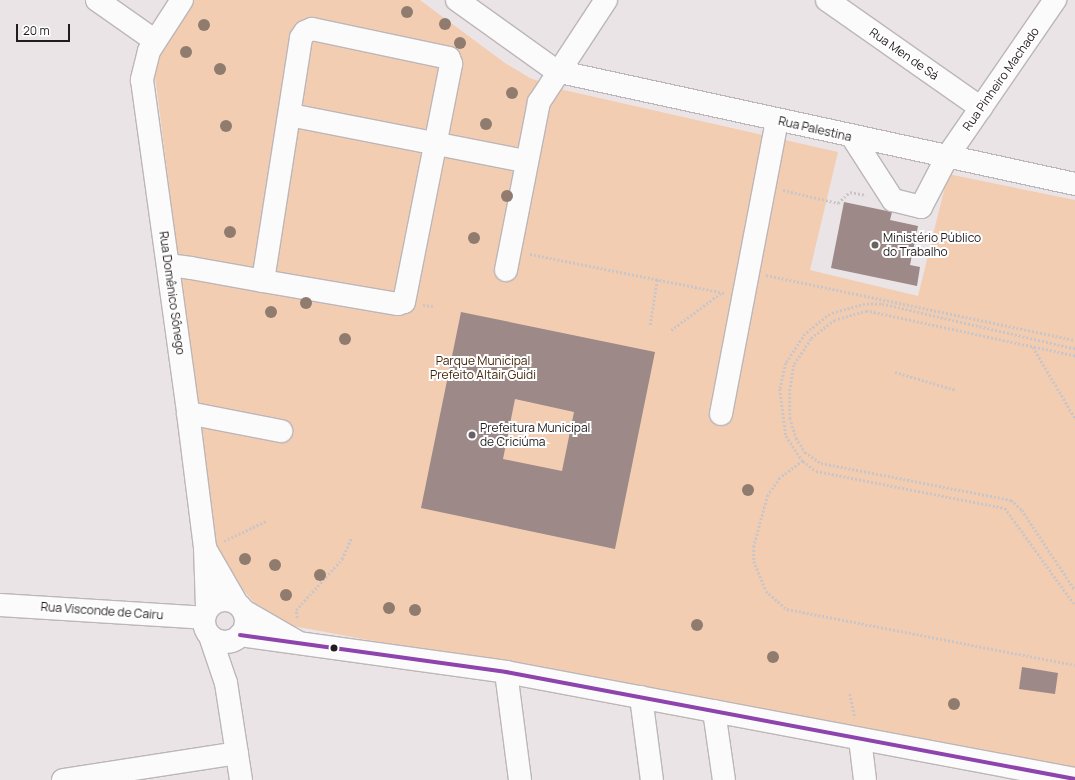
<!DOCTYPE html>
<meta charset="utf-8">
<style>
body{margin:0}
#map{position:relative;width:1075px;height:780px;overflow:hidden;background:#ebe4e6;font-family:Manrope,sans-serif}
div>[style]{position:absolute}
.green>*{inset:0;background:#f3cdb2}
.building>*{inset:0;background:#9c8988}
.path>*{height:2.5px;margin-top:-1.25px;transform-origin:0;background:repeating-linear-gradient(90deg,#cac6c7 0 2px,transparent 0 4px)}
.roads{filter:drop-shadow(1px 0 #bcb6b8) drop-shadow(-1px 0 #bcb6b8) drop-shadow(0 1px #bcb6b8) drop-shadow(0 -1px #bcb6b8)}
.minor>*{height:22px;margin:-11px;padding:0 11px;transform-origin:11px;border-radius:11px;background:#fcfbfb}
.minor>.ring{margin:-11px;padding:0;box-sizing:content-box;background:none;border:22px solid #fcfbfb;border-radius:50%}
.bus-1>*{height:4px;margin:-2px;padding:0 2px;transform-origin:2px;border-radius:2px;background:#8e44ad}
.trees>*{width:12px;height:12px;margin:-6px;border-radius:50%;background:#907c6e}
.dots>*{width:11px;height:11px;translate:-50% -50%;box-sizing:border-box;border:2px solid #fff;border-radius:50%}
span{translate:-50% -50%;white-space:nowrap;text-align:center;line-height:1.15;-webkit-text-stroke:4px #fff;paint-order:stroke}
.street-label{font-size:12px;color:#211c1d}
.poi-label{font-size:12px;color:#211c1d}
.left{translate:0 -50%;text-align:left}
.park-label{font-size:12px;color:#45270c}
.scale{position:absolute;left:16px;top:24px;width:54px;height:18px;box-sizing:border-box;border:2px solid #211c1d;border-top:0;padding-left:5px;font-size:12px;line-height:14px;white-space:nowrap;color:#211c1d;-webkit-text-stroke:3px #fff;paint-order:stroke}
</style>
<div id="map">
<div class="green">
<div style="clip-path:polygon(192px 0,420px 0,505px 63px,530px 78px,564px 90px,838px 152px,810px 270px,918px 296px,948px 174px,1075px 200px,1075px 772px,277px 623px,269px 619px,220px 564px,216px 553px,155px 76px,155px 60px)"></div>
</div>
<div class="building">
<div style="clip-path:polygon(844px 202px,892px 212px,890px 220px,918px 226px,910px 265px,920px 267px,917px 286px,831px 268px)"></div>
<div style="clip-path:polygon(evenodd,461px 312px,655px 352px,615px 549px,421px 508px,461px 312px,515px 399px,574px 412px,562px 471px,503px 459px,515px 399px)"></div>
<div style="clip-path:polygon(1022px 667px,1058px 673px,1055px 694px,1019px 689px)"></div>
</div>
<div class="path">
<div style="left:783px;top:190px;width:57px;rotate:13.3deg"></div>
<div style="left:838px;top:203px;width:16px;rotate:-43deg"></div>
<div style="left:850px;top:192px;width:16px;rotate:11deg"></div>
<div style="left:530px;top:254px;width:199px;rotate:11.3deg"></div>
<div style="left:766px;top:275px;width:316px;rotate:11.9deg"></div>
<div style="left:423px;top:305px;width:10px;rotate:6deg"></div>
<div style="left:650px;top:325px;width:46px;rotate:-81.2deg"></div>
<div style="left:671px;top:330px;width:62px;rotate:-36.5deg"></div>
<div style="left:1033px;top:347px;width:82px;rotate:59.4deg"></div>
<div style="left:1075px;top:349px;width:199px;rotate:-166.9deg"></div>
<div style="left:881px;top:304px;width:16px;rotate:180deg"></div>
<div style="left:865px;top:304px;width:36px;rotate:164deg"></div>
<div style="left:830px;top:314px;width:32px;rotate:141deg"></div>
<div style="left:805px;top:334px;width:35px;rotate:123deg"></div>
<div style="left:786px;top:363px;width:27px;rotate:103deg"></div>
<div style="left:780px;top:389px;width:47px;rotate:82.7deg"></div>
<div style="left:786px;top:436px;width:30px;rotate:56deg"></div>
<div style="left:803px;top:461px;width:16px;rotate:38deg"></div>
<div style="left:816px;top:471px;width:193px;rotate:11.1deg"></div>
<div style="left:1005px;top:508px;width:120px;rotate:54.2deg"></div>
<div style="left:1075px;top:356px;width:213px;rotate:-167.8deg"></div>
<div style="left:867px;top:311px;width:33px;rotate:164deg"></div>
<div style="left:835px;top:320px;width:31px;rotate:142deg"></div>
<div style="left:811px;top:339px;width:31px;rotate:123deg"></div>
<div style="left:794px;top:365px;width:24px;rotate:99deg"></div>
<div style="left:790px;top:389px;width:29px;rotate:90deg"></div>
<div style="left:790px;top:418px;width:21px;rotate:73deg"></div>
<div style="left:796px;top:438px;width:17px;rotate:57deg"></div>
<div style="left:805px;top:452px;width:19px;rotate:35deg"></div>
<div style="left:821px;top:463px;width:194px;rotate:11deg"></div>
<div style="left:1011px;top:500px;width:15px;rotate:42deg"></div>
<div style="left:1022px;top:510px;width:96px;rotate:56.5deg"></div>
<div style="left:895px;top:372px;width:64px;rotate:16.4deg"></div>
<div style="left:803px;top:461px;width:29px;rotate:144deg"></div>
<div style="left:780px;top:478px;width:21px;rotate:125deg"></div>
<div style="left:768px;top:495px;width:53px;rotate:105.4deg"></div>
<div style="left:754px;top:546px;width:15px;rotate:90deg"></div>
<div style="left:754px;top:561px;width:32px;rotate:68deg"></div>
<div style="left:766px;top:591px;width:28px;rotate:41deg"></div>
<div style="left:787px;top:609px;width:293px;rotate:11deg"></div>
<div style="left:224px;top:541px;width:47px;rotate:-25.5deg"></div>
<div style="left:297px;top:618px;width:8px;rotate:-97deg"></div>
<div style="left:296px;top:610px;width:69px;rotate:-48deg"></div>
<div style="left:342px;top:559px;width:24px;rotate:-66deg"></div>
<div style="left:850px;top:694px;width:24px;rotate:78deg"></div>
</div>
<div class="roads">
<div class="minor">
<div style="left:97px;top:0;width:70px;rotate:35.1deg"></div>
<div style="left:182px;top:0;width:61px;rotate:122.9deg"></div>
<div style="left:149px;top:51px;width:30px;rotate:104deg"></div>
<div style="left:142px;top:80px;width:336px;rotate:82.1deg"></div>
<div style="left:188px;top:413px;width:135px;rotate:82.8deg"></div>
<div style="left:205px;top:547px;width:61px;rotate:88.1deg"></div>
<div style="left:457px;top:0;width:122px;rotate:35.6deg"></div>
<div style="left:556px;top:71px;width:531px;rotate:12.28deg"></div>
<div style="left:827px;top:0;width:188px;rotate:35deg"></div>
<div style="left:290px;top:115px;width:239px;rotate:11.1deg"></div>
<div style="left:853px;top:138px;width:74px;rotate:57.2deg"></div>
<div style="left:893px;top:200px;width:29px;rotate:14deg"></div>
<div style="left:921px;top:207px;width:56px;rotate:-62.5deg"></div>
<div style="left:947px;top:157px;width:191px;rotate:-55.5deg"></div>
<div style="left:168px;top:265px;width:23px;rotate:7deg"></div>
<div style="left:191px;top:268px;width:73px;rotate:10.2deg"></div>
<div style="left:263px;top:281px;width:137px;rotate:9.7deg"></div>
<div style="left:398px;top:304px;width:6px;rotate:-18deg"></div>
<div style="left:404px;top:302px;width:243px;rotate:-78.8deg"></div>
<div style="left:451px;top:64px;width:6px;rotate:-108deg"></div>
<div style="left:449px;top:58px;width:140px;rotate:-168deg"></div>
<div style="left:312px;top:29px;width:8px;rotate:157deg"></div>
<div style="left:305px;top:32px;width:7px;rotate:124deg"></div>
<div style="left:301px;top:38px;width:246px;rotate:98.9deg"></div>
<div style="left:506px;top:270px;width:171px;rotate:-78.9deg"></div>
<div style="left:539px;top:102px;width:122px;rotate:-56.7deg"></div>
<div style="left:188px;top:413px;width:95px;rotate:11deg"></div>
<div style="left:721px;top:414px;width:298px;rotate:-79.2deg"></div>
<div style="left:206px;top:550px;width:60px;rotate:60deg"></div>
<div class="ring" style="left:204px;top:600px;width:20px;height:20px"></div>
<div style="left:0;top:605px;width:204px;rotate:3.6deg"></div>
<div style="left:244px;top:611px;width:60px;rotate:30deg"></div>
<div style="left:240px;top:635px;width:269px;rotate:7.9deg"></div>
<div style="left:506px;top:672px;width:579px;rotate:10.65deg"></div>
<div style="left:210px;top:636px;width:50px;rotate:71.2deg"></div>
<div style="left:226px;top:683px;width:98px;rotate:81.2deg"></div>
<div style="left:506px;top:672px;width:109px;rotate:82.6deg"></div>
<div style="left:641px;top:697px;width:84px;rotate:82.5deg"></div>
<div style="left:714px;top:711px;width:70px;rotate:81.8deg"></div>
<div style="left:860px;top:739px;width:41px;rotate:83deg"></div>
<div style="left:63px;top:780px;width:176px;rotate:-8.8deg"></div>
</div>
</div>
<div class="bus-1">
<div style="left:240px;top:635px;width:269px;rotate:7.9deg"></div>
<div style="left:506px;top:672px;width:579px;rotate:10.65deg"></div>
</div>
<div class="trees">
<div style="left:407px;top:12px"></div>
<div style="left:445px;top:24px"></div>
<div style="left:204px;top:25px"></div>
<div style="left:460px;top:43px"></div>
<div style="left:186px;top:52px"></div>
<div style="left:220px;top:69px"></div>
<div style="left:512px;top:93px"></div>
<div style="left:486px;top:124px"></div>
<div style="left:226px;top:126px"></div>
<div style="left:507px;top:196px"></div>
<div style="left:230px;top:232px"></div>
<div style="left:474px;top:238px"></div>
<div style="left:306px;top:303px"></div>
<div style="left:271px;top:312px"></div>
<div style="left:345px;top:339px"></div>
<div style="left:748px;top:490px"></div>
<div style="left:245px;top:559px"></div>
<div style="left:275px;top:565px"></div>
<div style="left:320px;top:575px"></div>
<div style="left:286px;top:595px"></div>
<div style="left:389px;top:608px"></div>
<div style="left:415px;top:610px"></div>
<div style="left:697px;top:625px"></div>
<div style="left:773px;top:657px"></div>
<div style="left:954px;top:704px"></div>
</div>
<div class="dots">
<div style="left:875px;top:245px;background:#686263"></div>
<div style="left:472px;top:435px;background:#686263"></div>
<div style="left:334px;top:648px;background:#211c1d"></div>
</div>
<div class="street-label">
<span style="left:904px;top:54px;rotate:35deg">Rua Men de Sá</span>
<span style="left:1001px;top:79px;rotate:-55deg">Rua Pinheiro Machado</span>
<span style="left:815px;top:129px;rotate:13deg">Rua Palestina</span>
<span style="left:172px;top:293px;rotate:82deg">Rua Domênico Sônego</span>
<span style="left:102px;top:611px;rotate:4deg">Rua Visconde de Cairu</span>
</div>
<div class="poi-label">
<span class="left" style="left:883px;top:245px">Ministério Público<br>do Trabalho</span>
<span class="left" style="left:480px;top:435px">Prefeitura Municipal<br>de Criciúma</span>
</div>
<div class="park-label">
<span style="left:483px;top:368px">Parque Municipal<br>Prefeito Altair Guidi</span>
</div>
<div class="scale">20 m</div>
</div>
